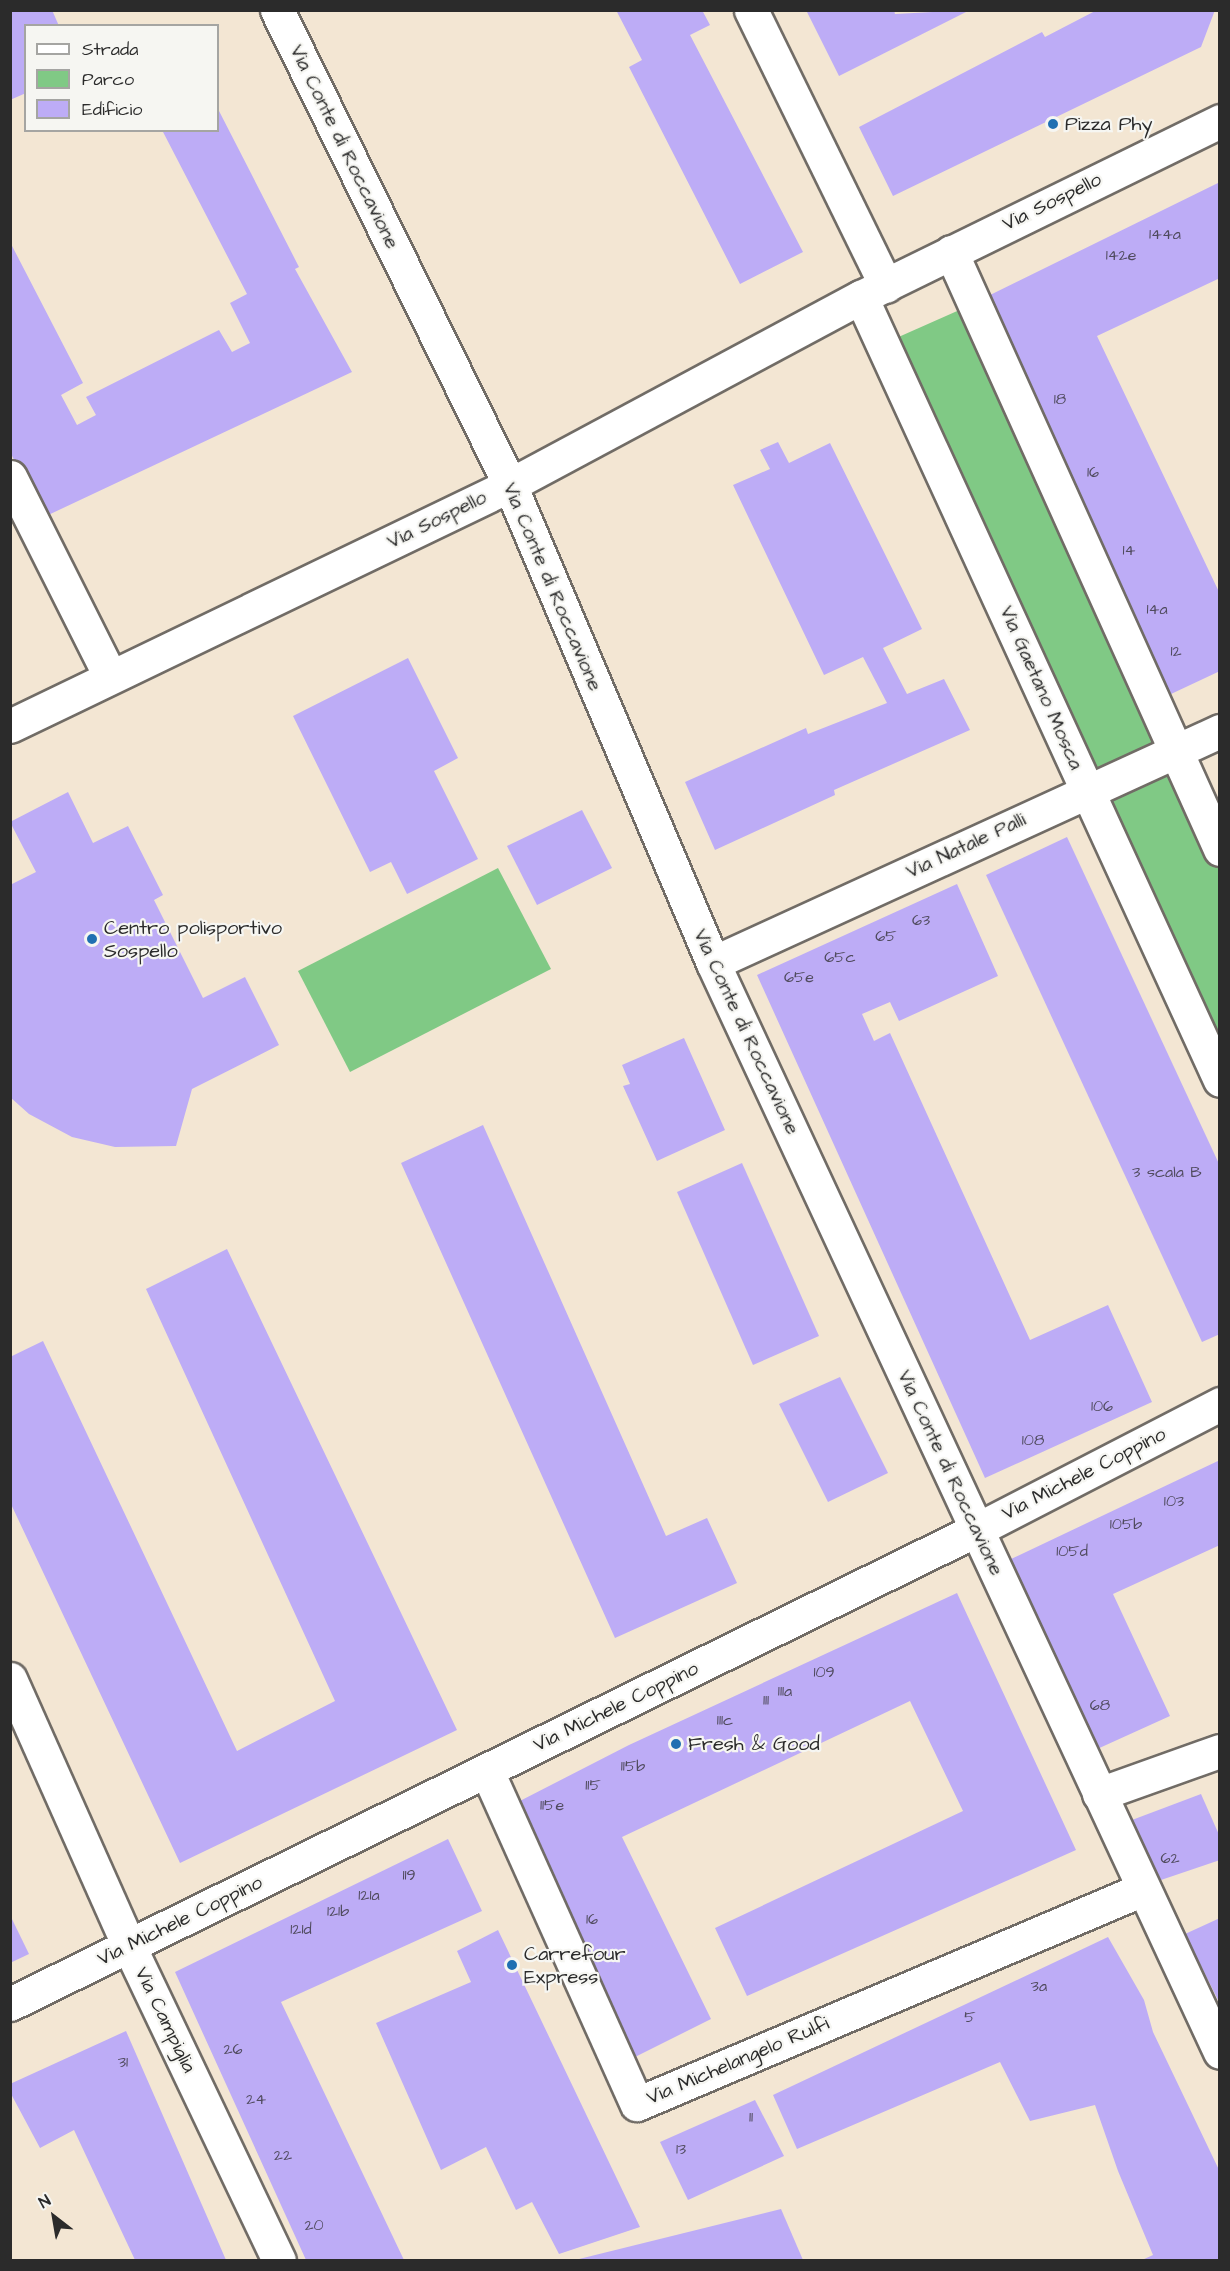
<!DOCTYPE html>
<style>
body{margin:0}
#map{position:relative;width:1230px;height:2271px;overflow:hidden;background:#f3e6d3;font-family:"Architects Daughter",sans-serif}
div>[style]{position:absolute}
.green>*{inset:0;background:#80c985}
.building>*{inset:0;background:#bdacf6}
.roads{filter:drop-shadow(2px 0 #716c66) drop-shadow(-2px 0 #716c66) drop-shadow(0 2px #716c66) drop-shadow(0 -2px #716c66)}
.minor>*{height:33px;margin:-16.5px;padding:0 16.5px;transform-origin:16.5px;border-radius:16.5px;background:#fff}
.dots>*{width:16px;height:16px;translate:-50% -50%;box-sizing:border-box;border:3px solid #f6f6f2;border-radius:50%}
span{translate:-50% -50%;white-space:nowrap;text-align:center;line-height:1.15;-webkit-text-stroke:4.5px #f6f6f2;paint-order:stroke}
.number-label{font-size:16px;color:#504b5e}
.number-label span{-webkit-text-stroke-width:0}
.poi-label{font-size:20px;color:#2b2b2b}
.left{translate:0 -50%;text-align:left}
.street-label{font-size:20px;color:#2b2b2b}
.frame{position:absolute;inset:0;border:12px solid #2b2b2b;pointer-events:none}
.legend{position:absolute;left:24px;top:24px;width:195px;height:108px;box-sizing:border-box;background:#f6f6f2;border:2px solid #a5a5a2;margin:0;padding:8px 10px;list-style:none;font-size:18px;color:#2b2b2b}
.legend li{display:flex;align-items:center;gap:12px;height:30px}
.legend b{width:30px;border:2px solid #a5a5a2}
.north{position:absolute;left:24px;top:2187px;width:60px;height:60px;-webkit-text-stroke:4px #f6f6f2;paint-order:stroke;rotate:329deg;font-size:16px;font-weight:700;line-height:24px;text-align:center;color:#2b2b2b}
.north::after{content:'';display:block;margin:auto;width:21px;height:27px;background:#2b2b2b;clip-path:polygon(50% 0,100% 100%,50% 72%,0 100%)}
</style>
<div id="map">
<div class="green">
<div style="clip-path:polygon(973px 304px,1219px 849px,1219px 1080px,885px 343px)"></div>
<div style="clip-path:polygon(498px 868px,551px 969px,350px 1072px,298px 971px)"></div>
</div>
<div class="building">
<div style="clip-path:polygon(10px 10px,52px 10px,59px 26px,26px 26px,26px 93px,10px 100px)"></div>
<div style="clip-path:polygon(616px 10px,702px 10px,710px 25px,690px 35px,803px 252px,740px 284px,629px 67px,642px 60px)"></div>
<div style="clip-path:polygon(806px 10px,894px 10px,895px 14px,970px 10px,839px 76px)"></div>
<div style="clip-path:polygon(1097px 10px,1215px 10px,1201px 47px,893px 196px,859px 127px,1042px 32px,1045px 37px)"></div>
<div style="clip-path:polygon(218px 109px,299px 267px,295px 269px,352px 372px,44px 517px,10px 452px,10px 242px,83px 383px,61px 395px,77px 425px,96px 415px,86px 397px,219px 330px,232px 352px,250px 343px,230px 303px,247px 294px,162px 130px,218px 130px)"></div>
<div style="clip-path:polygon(1220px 182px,1220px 278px,1097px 336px,1220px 594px,1220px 671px,1171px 694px,1031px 403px,1038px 399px,988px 296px)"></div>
<div style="clip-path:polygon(778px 442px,789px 463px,830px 443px,922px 629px,883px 648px,907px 694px,944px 679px,970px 730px,834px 790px,835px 795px,715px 850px,685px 782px,806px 728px,808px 734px,887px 703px,863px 657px,824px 675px,733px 485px,770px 469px,760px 450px)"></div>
<div style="clip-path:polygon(408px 658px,458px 758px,434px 771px,478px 859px,407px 894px,391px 862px,370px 872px,293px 716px)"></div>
<div style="clip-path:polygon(68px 792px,93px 843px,128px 826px,163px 895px,154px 900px,203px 998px,245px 977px,279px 1045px,192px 1089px,176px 1146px,115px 1147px,72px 1137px,29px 1114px,10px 1097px,10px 885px,36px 872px,10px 822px)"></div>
<div style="clip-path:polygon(582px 810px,612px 868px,537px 905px,507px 846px)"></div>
<div style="clip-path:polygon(1067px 837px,1220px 1166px,1220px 1334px,1202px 1342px,986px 875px)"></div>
<div style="clip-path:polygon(957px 884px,998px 976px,899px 1021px,890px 1002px,862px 1014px,874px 1041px,890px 1033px,1030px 1340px,1108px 1305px,1152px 1402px,985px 1478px,757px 975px)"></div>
<div style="clip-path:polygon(684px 1038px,725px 1130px,657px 1161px,623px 1086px,630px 1084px,622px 1065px)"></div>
<div style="clip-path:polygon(483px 1125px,666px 1536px,707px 1518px,737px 1583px,615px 1638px,401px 1163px)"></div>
<div style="clip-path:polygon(742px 1163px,819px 1336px,753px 1365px,677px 1192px)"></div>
<div style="clip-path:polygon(227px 1249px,457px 1730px,180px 1863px,10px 1502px,10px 1357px,43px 1341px,237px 1751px,335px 1701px,146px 1289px)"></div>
<div style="clip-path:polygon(840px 1377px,888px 1473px,828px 1502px,779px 1404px)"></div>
<div style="clip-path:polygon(1220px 1460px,1220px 1545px,1113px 1594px,1170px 1716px,1095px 1750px,1009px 1560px)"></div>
<div style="clip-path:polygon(957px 1593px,1076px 1850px,747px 1996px,715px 1928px,963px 1811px,910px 1701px,622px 1837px,711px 2019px,633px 2058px,514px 1804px,629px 1745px)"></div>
<div style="clip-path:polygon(1201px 1794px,1220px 1837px,1220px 1860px,1161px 1880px,1132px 1820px)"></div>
<div style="clip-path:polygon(448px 1839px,482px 1911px,281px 2002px,404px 2260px,306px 2260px,175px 1972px)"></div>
<div style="clip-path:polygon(10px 1915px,29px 1954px,10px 1963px)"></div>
<div style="clip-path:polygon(1220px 1918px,1220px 2004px,1185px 1934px)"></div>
<div style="clip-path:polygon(498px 1930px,640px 2227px,559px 2254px,532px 2202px,516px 2210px,486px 2147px,441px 2170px,376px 2023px,471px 1982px,457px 1951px)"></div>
<div style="clip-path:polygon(1108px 1937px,1144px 2000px,1153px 2032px,1220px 2172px,1220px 2260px,1142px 2260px,1153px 2255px,1118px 2171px,1095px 2105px,1030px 2121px,1000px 2062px,797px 2149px,773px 2095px)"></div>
<div style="clip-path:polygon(126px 2031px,226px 2260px,135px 2260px,74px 2130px,40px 2148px,10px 2092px,10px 2084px)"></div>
<div style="clip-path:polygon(755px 2100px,784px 2156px,688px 2200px,660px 2142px)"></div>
<div style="clip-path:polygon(781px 2209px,803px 2260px,575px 2260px)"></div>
</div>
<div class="roads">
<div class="minor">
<div style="left:277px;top:10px;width:529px;rotate:63.87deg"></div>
<div style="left:510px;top:485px;width:519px;rotate:66.99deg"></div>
<div style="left:713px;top:963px;width:1201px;rotate:65.03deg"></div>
<div style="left:751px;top:10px;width:307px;rotate:63.9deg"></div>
<div style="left:951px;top:252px;width:655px;rotate:65.74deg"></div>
<div style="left:861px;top:297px;width:861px;rotate:65.37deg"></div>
<div style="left:10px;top:477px;width:223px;rotate:63.3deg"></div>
<div style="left:10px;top:726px;width:555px;rotate:-25.73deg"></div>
<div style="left:510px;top:485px;width:398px;rotate:-28.2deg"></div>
<div style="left:861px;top:297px;width:400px;rotate:-26.1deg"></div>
<div style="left:713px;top:963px;width:558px;rotate:-24.59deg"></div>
<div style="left:10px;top:1679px;width:292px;rotate:66deg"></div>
<div style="left:129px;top:1946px;width:348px;rotate:64.5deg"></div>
<div style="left:487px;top:1771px;width:365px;rotate:65.8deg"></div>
<div style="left:637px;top:2104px;width:550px;rotate:-23.02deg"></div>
<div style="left:1099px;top:1794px;width:128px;rotate:-19.6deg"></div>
<div style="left:10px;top:2004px;width:1076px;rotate:-26.14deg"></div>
<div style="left:976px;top:1530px;width:275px;rotate:-27.3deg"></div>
</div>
</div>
<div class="dots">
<div style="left:1053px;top:124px;background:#1f6fb2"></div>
<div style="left:92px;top:939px;background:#1f6fb2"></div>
<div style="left:676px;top:1744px;background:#1f6fb2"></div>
<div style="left:512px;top:1965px;background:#1f6fb2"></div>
</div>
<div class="number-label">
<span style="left:1165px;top:234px">144a</span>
<span style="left:1121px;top:255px">142e</span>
<span style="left:1060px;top:399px">18</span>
<span style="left:1093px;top:472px">16</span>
<span style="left:1129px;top:550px">14</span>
<span style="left:1157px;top:609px">14a</span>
<span style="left:1176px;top:651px">12</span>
<span style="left:921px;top:920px">63</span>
<span style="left:886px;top:936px">65</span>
<span style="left:840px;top:957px">65c</span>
<span style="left:799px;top:977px">65e</span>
<span style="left:1167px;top:1172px">3 scala B</span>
<span style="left:1102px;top:1406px">106</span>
<span style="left:1033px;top:1440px">108</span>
<span style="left:1174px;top:1501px">103</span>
<span style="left:1126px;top:1524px">105b</span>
<span style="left:1072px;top:1551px">105d</span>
<span style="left:824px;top:1672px">109</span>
<span style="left:785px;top:1691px">111a</span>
<span style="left:766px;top:1700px">111</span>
<span style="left:1100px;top:1705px">68</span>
<span style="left:725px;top:1720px">111c</span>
<span style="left:633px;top:1766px">115b</span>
<span style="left:593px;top:1785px">115</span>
<span style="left:552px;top:1805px">115e</span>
<span style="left:1170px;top:1858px">62</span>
<span style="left:409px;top:1875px">119</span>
<span style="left:369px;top:1895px">121a</span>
<span style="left:338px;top:1911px">121b</span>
<span style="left:592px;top:1919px">16</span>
<span style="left:301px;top:1929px">121d</span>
<span style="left:1039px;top:1986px">3a</span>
<span style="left:970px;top:2017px">5</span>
<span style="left:233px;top:2049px">26</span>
<span style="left:123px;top:2062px">31</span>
<span style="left:256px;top:2099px">24</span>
<span style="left:751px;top:2117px">11</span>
<span style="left:681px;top:2149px">13</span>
<span style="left:283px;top:2155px">22</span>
<span style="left:314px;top:2225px">20</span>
</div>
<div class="poi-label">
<span class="left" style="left:1065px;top:124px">Pizza Phy</span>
<span class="left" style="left:104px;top:940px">Centro polisportivo<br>Sospello</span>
<span class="left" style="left:688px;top:1744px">Fresh &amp; Good</span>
<span class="left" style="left:524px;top:1966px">Carrefour<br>Express</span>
</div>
<div class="street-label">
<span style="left:344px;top:147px;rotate:64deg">Via Conte di Roccavione</span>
<span style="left:1052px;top:202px;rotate:-26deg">Via Sospello</span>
<span style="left:437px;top:520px;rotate:-26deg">Via Sospello</span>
<span style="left:552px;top:587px;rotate:67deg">Via Conte di Roccavione</span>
<span style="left:1041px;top:688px;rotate:66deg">Via Gaetano Mosca</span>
<span style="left:966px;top:846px;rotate:-25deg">Via Natale Palli</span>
<span style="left:746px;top:1032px;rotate:65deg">Via Conte di Roccavione</span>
<span style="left:950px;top:1473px;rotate:65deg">Via Conte di Roccavione</span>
<span style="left:1084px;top:1474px;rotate:-27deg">Via Michele Coppino</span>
<span style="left:616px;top:1707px;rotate:-26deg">Via Michele Coppino</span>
<span style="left:180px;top:1921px;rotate:-26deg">Via Michele Coppino</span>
<span style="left:165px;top:2020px;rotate:64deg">Via Campiglia</span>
<span style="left:738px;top:2061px;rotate:-23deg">Via Michelangelo Rulfi</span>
</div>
<div class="frame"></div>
<ul class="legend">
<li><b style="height:8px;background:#fff"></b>Strada</li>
<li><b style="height:16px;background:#80c985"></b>Parco</li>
<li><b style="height:16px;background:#bdacf6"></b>Edificio</li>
</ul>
<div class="north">N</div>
</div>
